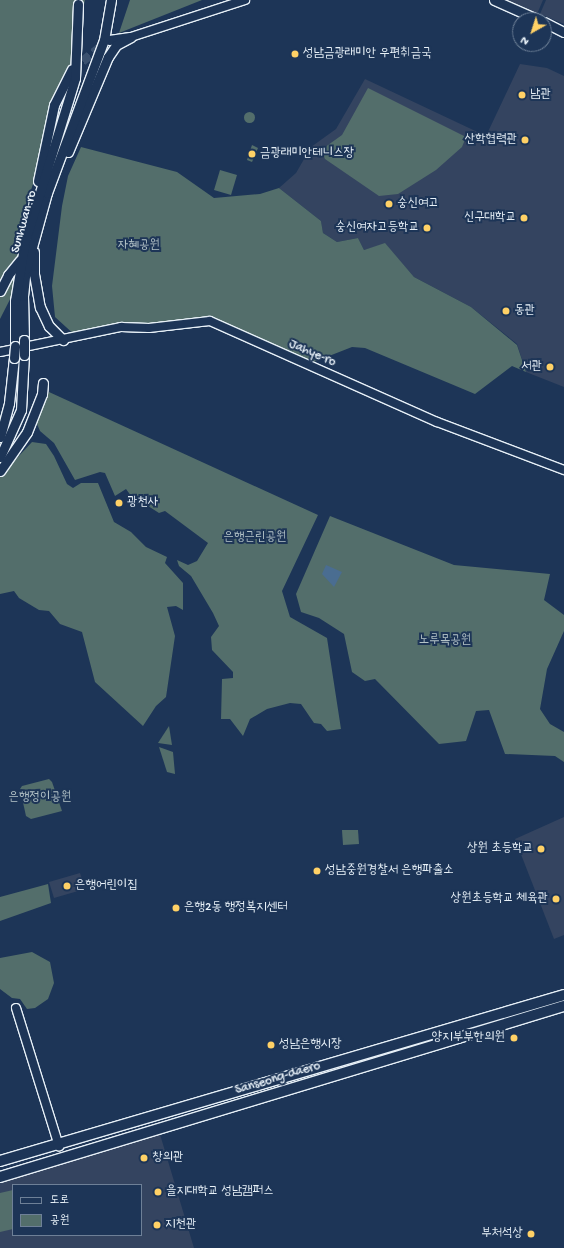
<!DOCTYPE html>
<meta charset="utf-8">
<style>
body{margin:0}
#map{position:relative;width:564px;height:1248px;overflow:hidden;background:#1d3557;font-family:"Gochi Hand","Poor Story",sans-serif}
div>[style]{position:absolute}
.built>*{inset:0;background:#344460}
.green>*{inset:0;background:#536e6b}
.round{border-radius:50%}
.water>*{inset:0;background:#4a6d91}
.secondary-tunnel>*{height:9px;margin-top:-4.5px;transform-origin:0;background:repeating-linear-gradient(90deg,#3b516f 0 9px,transparent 0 13.5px)}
.roads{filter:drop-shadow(1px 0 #e8f1f8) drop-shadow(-1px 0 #e8f1f8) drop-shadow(0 1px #e8f1f8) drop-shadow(0 -1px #e8f1f8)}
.tertiary>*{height:8px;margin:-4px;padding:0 4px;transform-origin:4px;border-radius:4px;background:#1d3557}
.secondary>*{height:9px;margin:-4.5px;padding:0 4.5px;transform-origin:4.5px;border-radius:4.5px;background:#1d3557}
.primary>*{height:10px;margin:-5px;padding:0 5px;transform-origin:5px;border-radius:5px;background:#1d3557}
.bridges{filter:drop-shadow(1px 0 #e8f1f8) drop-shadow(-1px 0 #e8f1f8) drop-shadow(0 1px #e8f1f8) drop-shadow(0 -1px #e8f1f8)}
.secondary-bridge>*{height:9px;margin:-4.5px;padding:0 4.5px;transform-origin:4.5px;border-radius:4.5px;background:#1d3557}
.dots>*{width:11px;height:11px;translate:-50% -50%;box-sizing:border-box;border:2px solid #1d3557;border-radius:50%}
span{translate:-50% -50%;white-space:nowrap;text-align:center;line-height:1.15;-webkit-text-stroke:4px #1d3557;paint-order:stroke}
.poi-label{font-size:13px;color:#e8f1f8}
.left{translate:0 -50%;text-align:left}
.right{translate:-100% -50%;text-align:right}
.street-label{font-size:13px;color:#e8f1f8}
.park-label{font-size:13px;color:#b4c3c7}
.legend{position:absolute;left:12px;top:1184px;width:130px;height:52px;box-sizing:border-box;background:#1d3557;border:1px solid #6e8097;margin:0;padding:5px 7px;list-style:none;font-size:12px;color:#e8f1f8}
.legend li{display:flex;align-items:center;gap:8px;height:20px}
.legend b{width:20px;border:1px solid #6e8097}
.north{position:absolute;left:512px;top:12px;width:40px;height:40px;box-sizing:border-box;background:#1d3557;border:1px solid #6e8097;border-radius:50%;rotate:219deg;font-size:11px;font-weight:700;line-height:16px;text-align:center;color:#e8f1f8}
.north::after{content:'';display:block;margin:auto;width:14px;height:18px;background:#ffd166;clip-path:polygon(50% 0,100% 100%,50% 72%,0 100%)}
</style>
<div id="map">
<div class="built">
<div style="clip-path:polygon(507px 0,543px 0,537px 14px)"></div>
<div style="clip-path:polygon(546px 0,564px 0,564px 24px,540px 14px)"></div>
<div style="clip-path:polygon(520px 64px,547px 68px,564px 76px,564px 387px,526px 372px,517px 344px,471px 307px,414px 277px,385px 244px,364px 250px,358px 238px,337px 242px,323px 233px,321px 221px,279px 188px,296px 173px,311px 147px,336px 129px,365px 79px,486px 136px)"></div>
<div style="clip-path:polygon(564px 817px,564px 935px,554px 939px,515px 839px)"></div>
<div style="clip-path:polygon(80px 873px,85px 889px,54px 898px,49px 882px)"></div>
<div style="clip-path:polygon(evenodd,159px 1131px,194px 1248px,0 1248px,0 1183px,159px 1131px,13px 1185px,141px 1185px,141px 1235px,13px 1235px,13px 1185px)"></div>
</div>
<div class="green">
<div style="clip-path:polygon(0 0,85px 0,68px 79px,30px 193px,27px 266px,0 319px)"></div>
<div style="clip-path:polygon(130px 0,202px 0,119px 33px)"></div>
<div style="clip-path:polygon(368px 88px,466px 137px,462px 147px,436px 170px,398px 194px,379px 196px,325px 159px,321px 150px,342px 135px)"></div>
<div class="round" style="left:243.5px;top:111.5px;width:11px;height:11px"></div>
<div style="clip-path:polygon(252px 145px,258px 148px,252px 162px,247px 160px)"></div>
<div style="clip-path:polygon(81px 147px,177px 172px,214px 198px,260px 194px,279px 188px,321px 221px,323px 233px,337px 242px,358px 238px,364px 250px,385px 243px,414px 277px,471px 307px,517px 345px,526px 372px,512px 366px,475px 394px,365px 348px,352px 347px,306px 365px,210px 321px,121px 327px,77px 337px,55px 317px,52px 286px,62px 206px,68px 176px)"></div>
<div style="clip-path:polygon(220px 170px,237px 175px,231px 195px,214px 190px)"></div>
<div style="clip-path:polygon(49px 392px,318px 515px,282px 591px,290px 617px,327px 638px,341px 729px,327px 731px,321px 724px,314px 723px,301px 704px,290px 703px,267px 709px,250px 719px,243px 736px,230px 719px,221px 719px,222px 679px,233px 678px,233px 672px,212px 650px,211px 637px,219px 626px,213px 613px,191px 576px,179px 566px,177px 560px,188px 565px,197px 561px,208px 543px,165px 511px,159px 513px,145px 504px,137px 504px,126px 489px,115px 496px,105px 473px,100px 472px,75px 480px,54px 443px,40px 431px,37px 424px,36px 415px)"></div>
<div style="clip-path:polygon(32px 442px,46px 444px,54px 456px,67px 484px,73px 488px,81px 483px,98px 483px,114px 522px,131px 532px,146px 547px,167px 557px,165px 563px,183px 583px,183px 610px,176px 606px,167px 607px,175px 636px,166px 697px,156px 706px,143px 726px,95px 682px,82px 632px,60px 624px,49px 611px,39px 610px,19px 598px,14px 591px,0 594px,0 476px)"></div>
<div style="clip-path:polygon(330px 516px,454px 565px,550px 574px,544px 600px,564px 615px,564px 631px,547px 669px,540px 709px,550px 724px,564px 732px,564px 762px,555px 756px,505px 754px,489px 710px,476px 711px,466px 741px,439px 744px,375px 679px,365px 681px,352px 672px,344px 634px,319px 618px,301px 612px,296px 594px)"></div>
<div style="clip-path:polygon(169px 726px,172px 745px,158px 743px)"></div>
<div style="clip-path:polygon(159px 747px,173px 752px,175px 774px,167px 772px)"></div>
<div style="clip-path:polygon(49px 779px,52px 782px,62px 811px,31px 819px,26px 816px,20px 789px,22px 786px)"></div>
<div style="clip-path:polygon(342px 830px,358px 830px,359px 844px,343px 845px)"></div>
<div style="clip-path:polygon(48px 884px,51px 903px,0 921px,0 897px)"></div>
<div style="clip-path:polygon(32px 952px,50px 962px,54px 983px,48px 999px,35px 1008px,27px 1009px,20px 999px,12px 998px,0 989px,0 958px)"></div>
<div style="clip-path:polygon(13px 1190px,13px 1229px,0 1232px,0 1193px)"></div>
</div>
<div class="water">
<div style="clip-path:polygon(326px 565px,342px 572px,334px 587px,322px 574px)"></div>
</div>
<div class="secondary-tunnel">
<div style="left:72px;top:69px;width:42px;rotate:-38.2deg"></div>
</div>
<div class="roads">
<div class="tertiary">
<div style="left:131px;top:37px;width:120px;rotate:-18deg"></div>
<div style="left:0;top:352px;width:124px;rotate:-11.7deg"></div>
<div style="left:121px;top:327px;width:28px;rotate:2deg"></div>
<div style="left:149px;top:328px;width:61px;rotate:-6.5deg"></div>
<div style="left:210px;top:321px;width:248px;rotate:24deg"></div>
<div style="left:437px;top:422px;width:136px;rotate:20.7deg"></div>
<div style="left:16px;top:1008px;width:145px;rotate:72.7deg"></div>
</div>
<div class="secondary">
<div style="left:494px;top:0;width:49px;rotate:24deg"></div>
<div style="left:544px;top:22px;width:22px;rotate:27deg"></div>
<div style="left:109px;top:40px;width:21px;rotate:-8deg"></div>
<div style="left:68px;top:152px;width:103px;rotate:-67.2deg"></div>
<div style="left:108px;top:57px;width:14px;rotate:-56deg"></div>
<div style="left:116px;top:45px;width:17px;rotate:-28deg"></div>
<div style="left:38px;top:181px;width:78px;rotate:-78.1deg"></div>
<div style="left:54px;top:105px;width:40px;rotate:-63.4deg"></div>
<div style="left:34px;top:252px;width:22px;rotate:90deg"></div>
<div style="left:34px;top:274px;width:34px;rotate:80deg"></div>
<div style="left:40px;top:307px;width:21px;rotate:65deg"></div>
<div style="left:49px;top:326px;width:20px;rotate:45deg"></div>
<div style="left:0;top:291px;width:18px;rotate:-63deg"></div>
<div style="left:8px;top:275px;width:19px;rotate:-51deg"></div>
<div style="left:24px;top:340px;width:44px;rotate:-91.3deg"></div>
<div style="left:23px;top:296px;width:27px;rotate:-84deg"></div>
<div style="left:26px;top:269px;width:79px;rotate:-74.6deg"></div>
<div style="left:47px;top:193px;width:163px;rotate:-69.6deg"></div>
<div style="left:104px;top:40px;width:41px;rotate:-80.1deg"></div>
<div style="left:15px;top:346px;width:45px;rotate:-90deg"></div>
<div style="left:15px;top:301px;width:61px;rotate:-80.5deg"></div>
<div style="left:25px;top:241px;width:170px;rotate:-72.9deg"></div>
<div style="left:75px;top:78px;width:74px;rotate:-87.7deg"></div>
<div style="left:0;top:437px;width:35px;rotate:-75deg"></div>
<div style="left:9px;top:403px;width:45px;rotate:-83.7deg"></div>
<div style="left:0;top:457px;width:51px;rotate:-65.9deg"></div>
<div style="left:21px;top:410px;width:55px;rotate:-86.9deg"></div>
<div style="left:0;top:471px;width:47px;rotate:-55.3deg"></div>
<div style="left:27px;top:432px;width:41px;rotate:-68.5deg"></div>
<div style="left:42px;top:394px;width:11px;rotate:-85deg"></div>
</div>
<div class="primary">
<div style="left:0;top:1161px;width:588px;rotate:-16.4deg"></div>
<div style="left:0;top:1177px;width:589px;rotate:-16.87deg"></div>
</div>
</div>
<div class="bridges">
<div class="secondary-bridge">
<div style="left:24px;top:340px;width:15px;rotate:90deg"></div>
<div style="left:14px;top:358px;width:12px;rotate:-85deg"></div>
</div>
</div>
<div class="dots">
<div style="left:295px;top:54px;background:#ffd166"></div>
<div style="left:522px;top:95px;background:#ffd166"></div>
<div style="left:525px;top:140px;background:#ffd166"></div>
<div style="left:252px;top:154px;background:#ffd166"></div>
<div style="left:389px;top:204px;background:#ffd166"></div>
<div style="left:524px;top:218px;background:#ffd166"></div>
<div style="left:427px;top:228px;background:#ffd166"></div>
<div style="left:506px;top:311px;background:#ffd166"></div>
<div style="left:550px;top:367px;background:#ffd166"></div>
<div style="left:119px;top:503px;background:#ffd166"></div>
<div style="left:541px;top:849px;background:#ffd166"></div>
<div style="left:317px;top:871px;background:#ffd166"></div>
<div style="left:67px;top:886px;background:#ffd166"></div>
<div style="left:556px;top:899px;background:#ffd166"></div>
<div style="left:176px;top:908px;background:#ffd166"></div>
<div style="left:514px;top:1038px;background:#ffd166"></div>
<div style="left:271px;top:1045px;background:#ffd166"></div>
<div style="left:144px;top:1158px;background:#ffd166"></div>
<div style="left:158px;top:1192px;background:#ffd166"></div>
<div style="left:157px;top:1225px;background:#ffd166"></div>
<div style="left:531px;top:1234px;background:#ffd166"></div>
</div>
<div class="poi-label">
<span class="left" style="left:303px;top:54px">성남금광래미안 우편취금국</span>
<span class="left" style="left:530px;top:95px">남관</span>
<span class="right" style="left:517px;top:140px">산학협력관</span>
<span class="left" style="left:260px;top:154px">금광래미안테니스장</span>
<span class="left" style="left:397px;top:204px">숭신여고</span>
<span class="right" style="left:516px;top:218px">신구대학교</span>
<span class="right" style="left:419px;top:228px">숭신여자고등학교</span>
<span class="left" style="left:514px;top:311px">동관</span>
<span class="right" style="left:542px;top:367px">서관</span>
<span class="left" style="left:127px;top:503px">광천사</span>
<span class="right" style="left:533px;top:849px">상원 초등학교</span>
<span class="left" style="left:325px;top:871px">성남중원경찰서 은행파출소</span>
<span class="left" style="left:75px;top:886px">은행어린이집</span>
<span class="right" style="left:548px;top:899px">상원초등학교 체육관</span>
<span class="left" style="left:184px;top:908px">은행2동 행정복지센터</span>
<span class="right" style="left:505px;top:1038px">양지부부한의원</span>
<span class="left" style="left:279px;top:1045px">성남은행시장</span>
<span class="left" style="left:152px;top:1158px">창의관</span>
<span class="left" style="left:166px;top:1192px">을지대학교 성남캠퍼스</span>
<span class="left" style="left:165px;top:1225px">지천관</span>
<span class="right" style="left:523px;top:1234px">부처석상</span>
</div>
<div class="street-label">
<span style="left:25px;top:222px;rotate:-74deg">Sunhwan-ro</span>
<span style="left:312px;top:354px;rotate:23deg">Jahye-ro</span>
<span style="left:278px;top:1079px;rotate:-17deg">Sanseong-daero</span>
</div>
<div class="park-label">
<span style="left:139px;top:246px">자혜공원</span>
<span style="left:255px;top:538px">은행근린공원</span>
<span style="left:445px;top:641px">노루목공원</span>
<span style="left:40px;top:798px">은행정이공원</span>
</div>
<ul class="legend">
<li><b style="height:5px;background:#1d3557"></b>도로</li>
<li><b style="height:11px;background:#536e6b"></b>공원</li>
</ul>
<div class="north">N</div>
</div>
